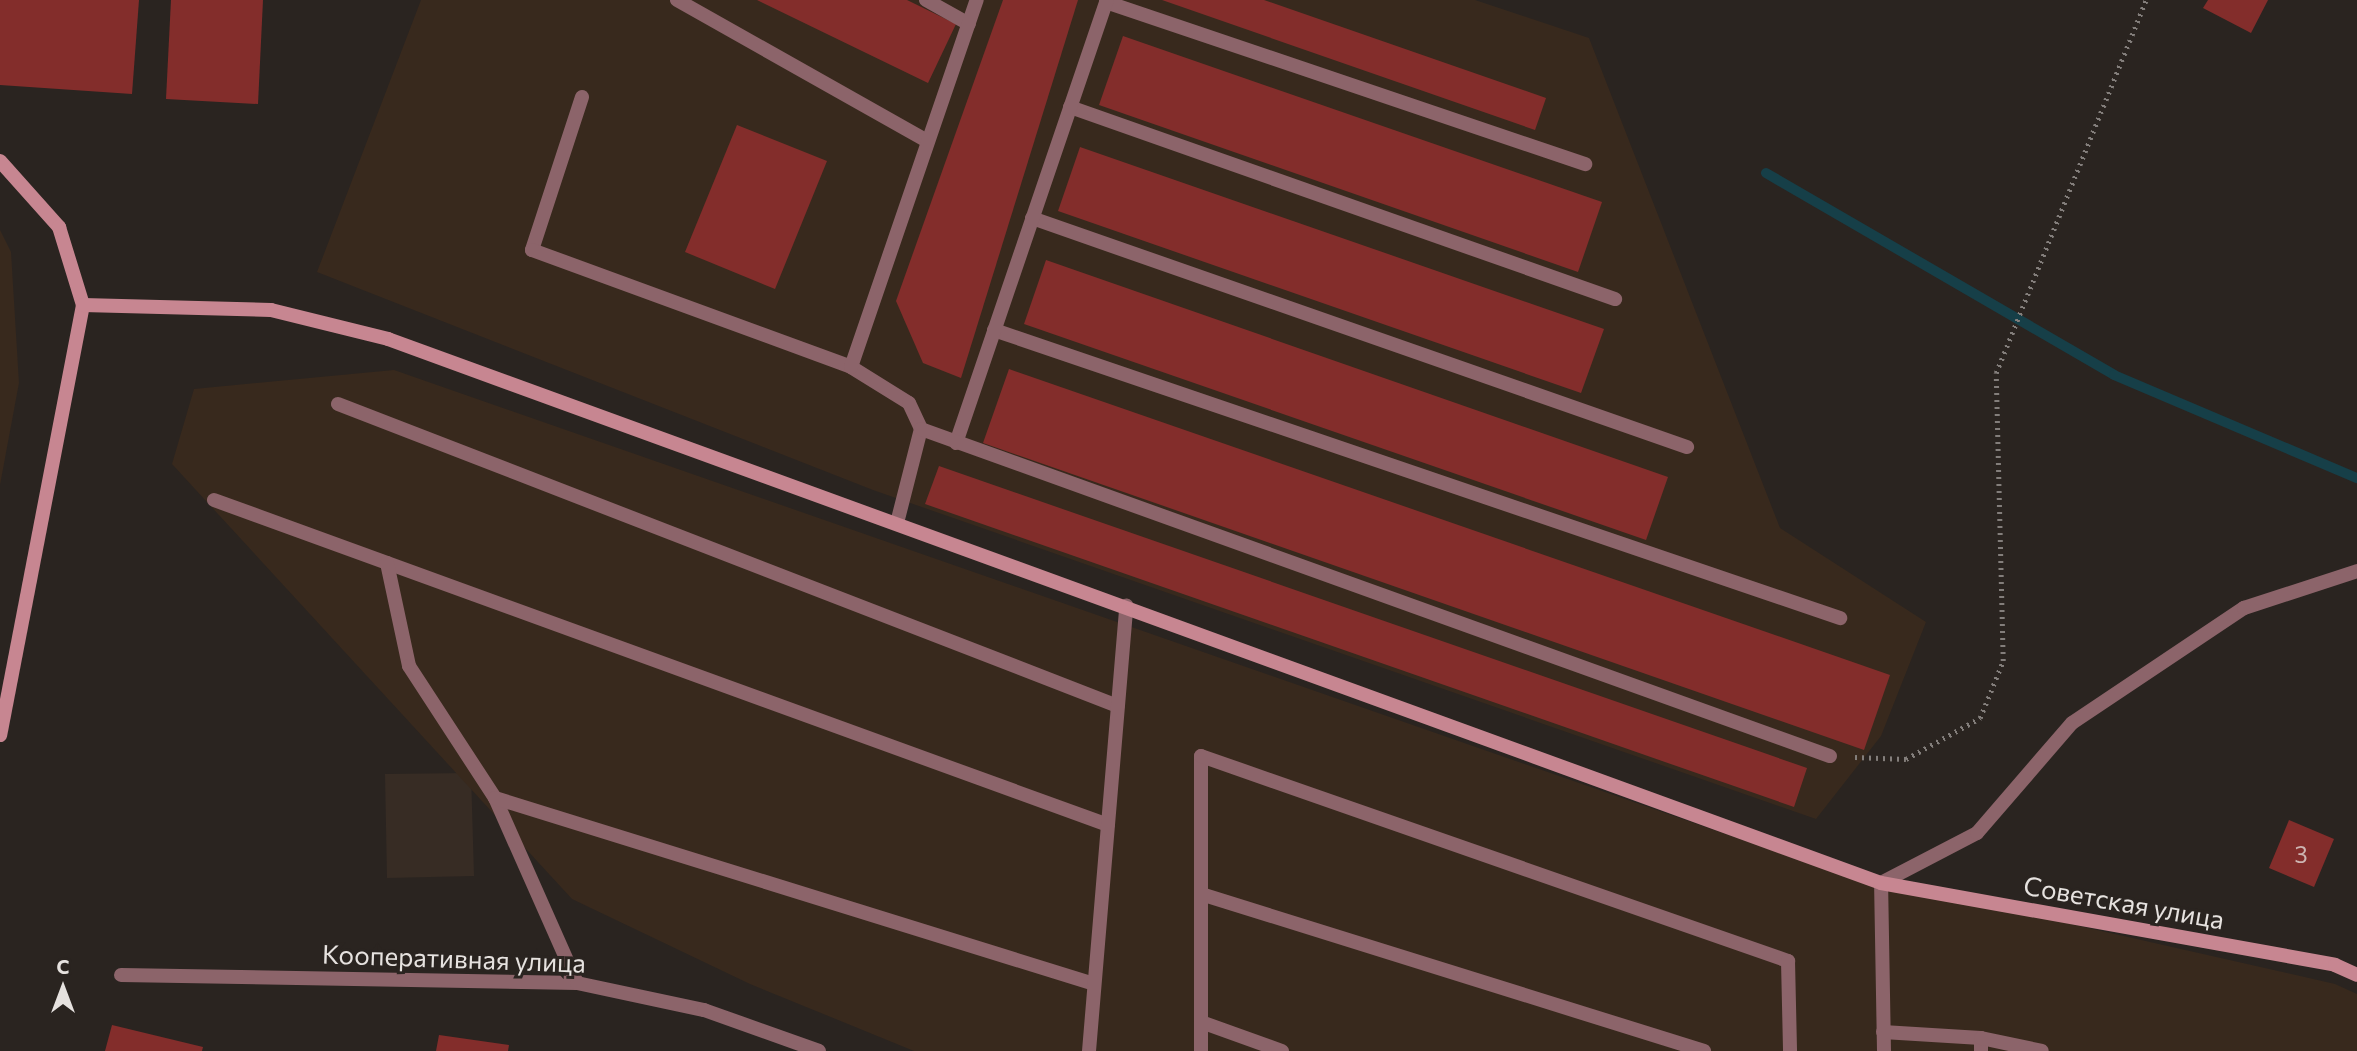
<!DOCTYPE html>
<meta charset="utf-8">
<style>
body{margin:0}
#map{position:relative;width:2357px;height:1051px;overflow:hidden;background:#2a2420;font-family:Commissioner,sans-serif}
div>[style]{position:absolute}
.built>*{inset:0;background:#372c24}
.industrial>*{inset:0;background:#38291d}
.stream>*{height:10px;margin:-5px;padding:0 5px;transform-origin:5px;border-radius:5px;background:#163f48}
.building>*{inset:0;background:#832d2b}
.path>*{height:4.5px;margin-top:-2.25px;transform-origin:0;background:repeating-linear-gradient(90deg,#837e7b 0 2px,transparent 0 7px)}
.lane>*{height:14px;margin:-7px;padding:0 7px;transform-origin:7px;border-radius:7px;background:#8c646a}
.street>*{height:14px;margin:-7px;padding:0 7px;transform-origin:7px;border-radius:7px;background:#8c646a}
.secondary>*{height:14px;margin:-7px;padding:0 7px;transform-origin:7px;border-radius:7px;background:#c78691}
span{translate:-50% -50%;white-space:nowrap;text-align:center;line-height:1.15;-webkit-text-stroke:6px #2a2420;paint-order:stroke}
.number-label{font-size:23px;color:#cdb5b2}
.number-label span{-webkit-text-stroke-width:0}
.street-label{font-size:26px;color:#e6e2df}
.north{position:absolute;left:28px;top:953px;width:70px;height:70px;-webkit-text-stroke:5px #2a2420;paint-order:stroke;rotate:0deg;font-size:19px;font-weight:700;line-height:28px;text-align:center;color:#e6e2df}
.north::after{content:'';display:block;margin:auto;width:24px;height:32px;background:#e6e2df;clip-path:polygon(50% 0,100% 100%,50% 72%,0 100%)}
</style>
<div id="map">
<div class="built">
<div style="clip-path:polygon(471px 773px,474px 876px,387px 878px,385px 774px)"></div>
</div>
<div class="industrial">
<div style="clip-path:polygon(421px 0,1475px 0,1589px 38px,1780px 528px,1926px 622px,1881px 736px,1816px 819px,873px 490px,317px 272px)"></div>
<div style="clip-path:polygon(0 230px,11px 252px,19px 383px,0 485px)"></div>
<div style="clip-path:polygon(394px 370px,1820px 867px,2335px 984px,2357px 994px,2357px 1051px,914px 1051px,750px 984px,572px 899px,172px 464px,194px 389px)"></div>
</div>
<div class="stream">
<div style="left:1766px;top:173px;width:402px;rotate:30.1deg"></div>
<div style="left:2114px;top:375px;width:264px;rotate:23deg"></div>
</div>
<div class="building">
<div style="clip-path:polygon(0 0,139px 0,132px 94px,0 85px)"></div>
<div style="clip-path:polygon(171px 0,263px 0,258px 104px,166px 99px)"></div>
<div style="clip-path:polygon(757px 0,907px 0,956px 24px,928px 83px)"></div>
<div style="clip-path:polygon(1003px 0,1078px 0,961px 378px,923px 363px,896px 301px)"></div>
<div style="clip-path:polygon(1162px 0,1264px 0,1546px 98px,1535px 130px)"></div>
<div style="clip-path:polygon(2208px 0,2268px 0,2251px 33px,2203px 8px)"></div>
<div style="clip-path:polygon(1123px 36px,1602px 202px,1578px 272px,1099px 105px)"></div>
<div style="clip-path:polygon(737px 125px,827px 161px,775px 289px,685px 252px)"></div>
<div style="clip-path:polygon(1080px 147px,1604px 329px,1581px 393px,1058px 211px)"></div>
<div style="clip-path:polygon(1046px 260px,1668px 477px,1646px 540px,1024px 324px)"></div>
<div style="clip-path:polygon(1009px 369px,1890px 675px,1864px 750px,983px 443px)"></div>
<div style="clip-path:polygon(939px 466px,1807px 768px,1794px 807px,925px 504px)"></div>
<div style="clip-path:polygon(2289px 820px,2334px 839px,2314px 887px,2269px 868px)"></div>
<div style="clip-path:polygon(112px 1025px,203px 1047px,202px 1051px,105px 1051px)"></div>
<div style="clip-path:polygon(439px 1035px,509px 1045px,508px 1051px,436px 1051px)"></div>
</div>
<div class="path">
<div style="left:1855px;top:757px;width:51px;rotate:2.2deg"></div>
<div style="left:1906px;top:759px;width:85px;rotate:-29deg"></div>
<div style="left:1980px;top:718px;width:61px;rotate:-68deg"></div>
<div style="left:2003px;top:661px;width:288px;rotate:-91.4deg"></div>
<div style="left:1996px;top:373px;width:402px;rotate:-68.1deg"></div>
</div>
<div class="lane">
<div style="left:677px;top:0;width:287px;rotate:29.4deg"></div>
<div style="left:926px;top:0;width:49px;rotate:29.2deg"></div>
<div style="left:1106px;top:2px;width:506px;rotate:18.69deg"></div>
<div style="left:582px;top:97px;width:161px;rotate:108.1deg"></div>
<div style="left:532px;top:250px;width:340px;rotate:20.1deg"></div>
<div style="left:851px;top:367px;width:68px;rotate:31.8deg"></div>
<div style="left:909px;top:403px;width:29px;rotate:65deg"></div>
<div style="left:1070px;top:107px;width:578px;rotate:19.41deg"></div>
<div style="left:1032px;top:218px;width:694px;rotate:19.27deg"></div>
<div style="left:994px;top:330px;width:894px;rotate:18.8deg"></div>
<div style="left:851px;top:367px;width:388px;rotate:-71.1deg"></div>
<div style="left:338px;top:404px;width:836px;rotate:21.17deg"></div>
<div style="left:956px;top:443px;width:468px;rotate:-71.2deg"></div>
<div style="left:214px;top:500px;width:951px;rotate:19.98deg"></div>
<div style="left:897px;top:523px;width:97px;rotate:-75.7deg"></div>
<div style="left:921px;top:429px;width:966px;rotate:19.79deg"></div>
<div style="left:387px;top:563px;width:105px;rotate:77.9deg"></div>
<div style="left:409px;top:666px;width:158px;rotate:56.9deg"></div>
<div style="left:495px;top:798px;width:202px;rotate:66.1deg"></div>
<div style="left:495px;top:798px;width:627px;rotate:17.25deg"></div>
<div style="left:1201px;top:894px;width:527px;rotate:17.33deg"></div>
<div style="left:1201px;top:1022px;width:86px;rotate:19.7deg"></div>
<div style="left:1883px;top:1032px;width:98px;rotate:3.5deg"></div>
<div style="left:1981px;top:1038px;width:13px;rotate:90deg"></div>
<div style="left:1981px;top:1038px;width:62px;rotate:12deg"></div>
<div style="left:1201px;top:1051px;width:295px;rotate:-90deg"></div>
<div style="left:1201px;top:756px;width:622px;rotate:19.25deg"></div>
<div style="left:1788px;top:961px;width:90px;rotate:88.7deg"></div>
<div style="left:1884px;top:1051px;width:168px;rotate:-91deg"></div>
<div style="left:1881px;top:883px;width:108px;rotate:-27.5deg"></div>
<div style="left:1977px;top:833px;width:145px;rotate:-49.2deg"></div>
<div style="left:2072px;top:723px;width:207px;rotate:-33.8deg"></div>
<div style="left:2244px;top:608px;width:119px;rotate:-18.1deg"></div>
</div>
<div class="street">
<div style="left:121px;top:975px;width:456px;rotate:1deg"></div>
<div style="left:577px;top:983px;width:130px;rotate:12deg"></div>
<div style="left:704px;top:1010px;width:122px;rotate:19.6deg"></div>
<div style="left:1089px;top:1051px;width:447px;rotate:-85.2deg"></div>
</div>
<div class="secondary">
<div style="left:0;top:161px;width:89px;rotate:48.2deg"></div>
<div style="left:59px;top:227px;width:82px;rotate:72.9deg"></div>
<div style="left:83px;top:305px;width:438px;rotate:100.9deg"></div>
<div style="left:83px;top:305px;width:188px;rotate:1.5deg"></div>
<div style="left:271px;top:310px;width:121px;rotate:13.9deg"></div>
<div style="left:388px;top:339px;width:1589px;rotate:20.02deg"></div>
<div style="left:1881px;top:883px;width:461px;rotate:10.2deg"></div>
<div style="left:2335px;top:965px;width:24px;rotate:24deg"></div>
</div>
<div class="number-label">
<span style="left:2301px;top:854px">3</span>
</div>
<div class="street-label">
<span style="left:2124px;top:902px;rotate:10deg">Советская улица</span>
<span style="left:454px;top:958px;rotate:2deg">Кооперативная улица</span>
</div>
<div class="north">С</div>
</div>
